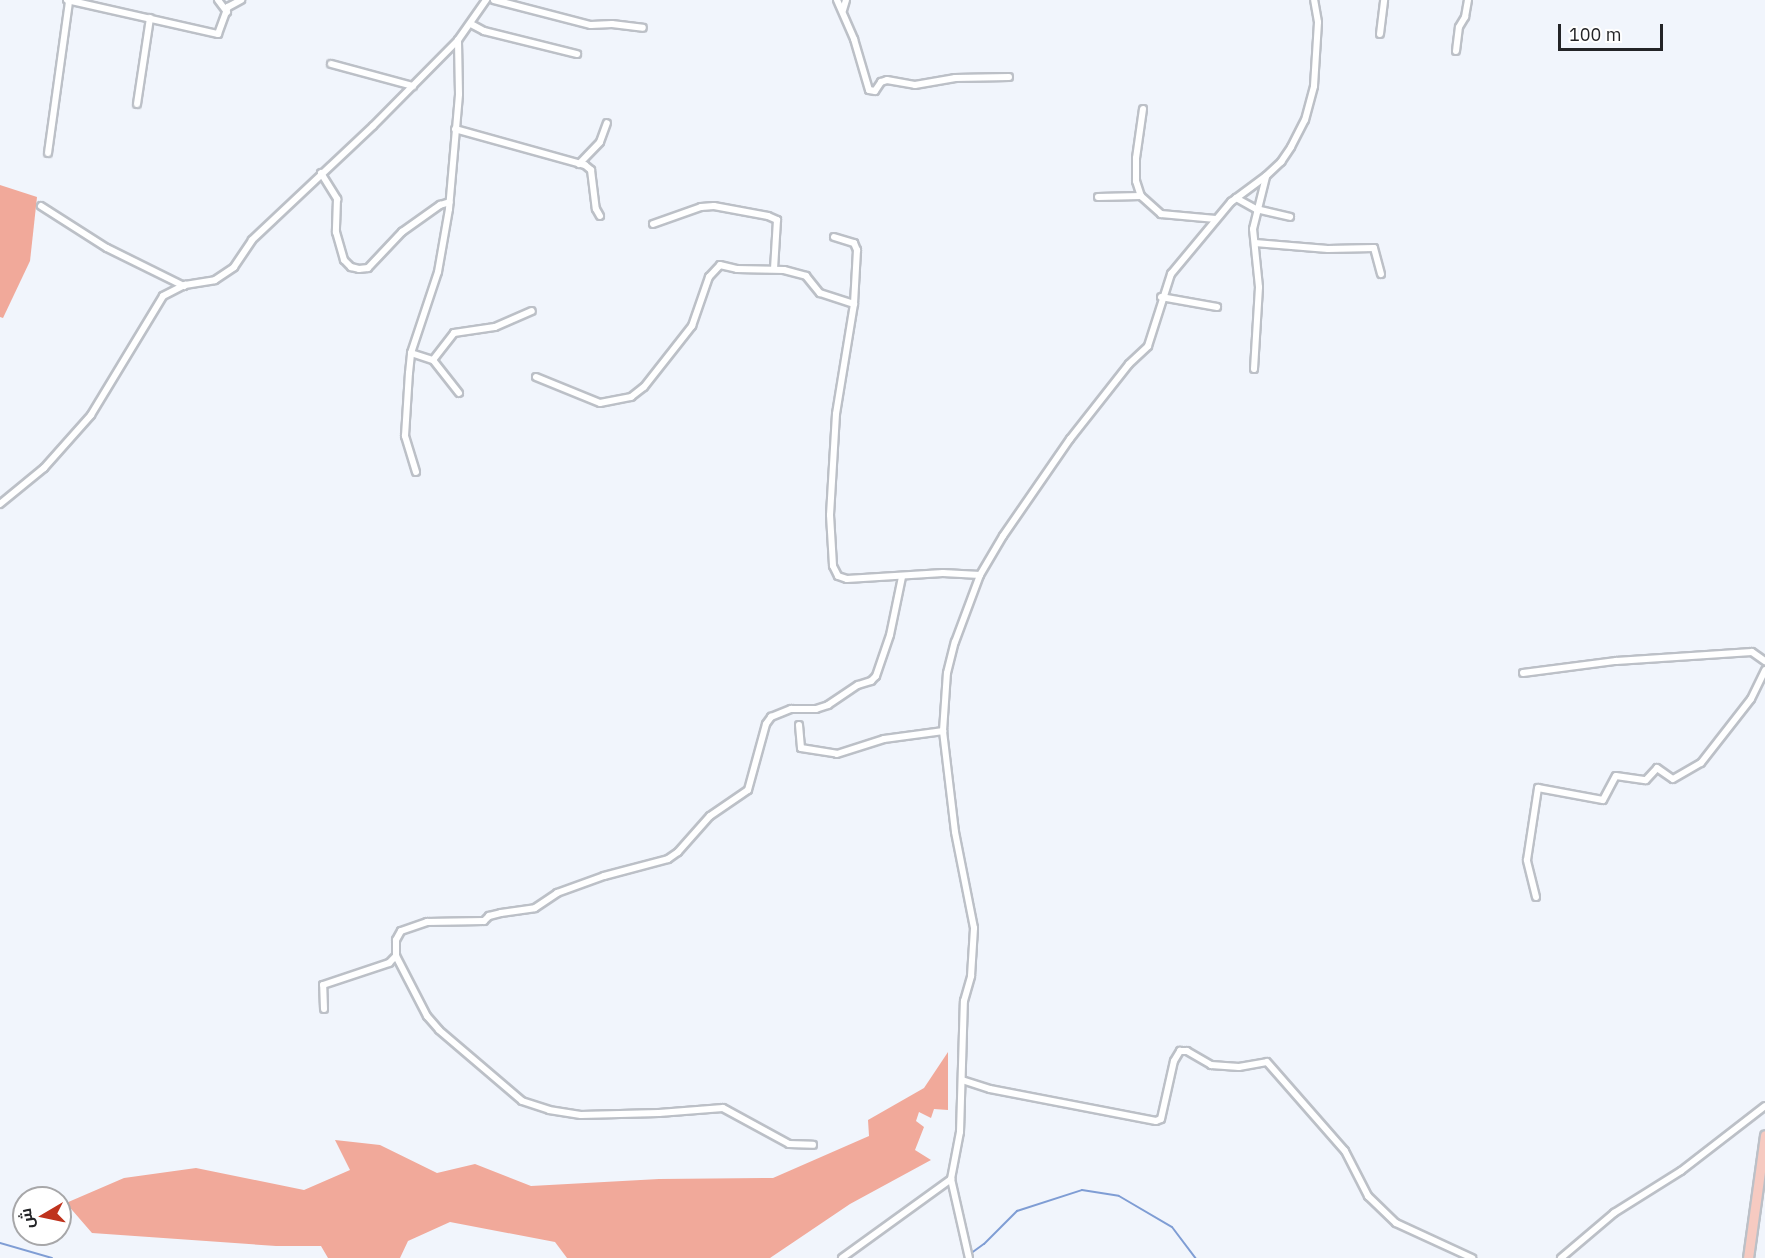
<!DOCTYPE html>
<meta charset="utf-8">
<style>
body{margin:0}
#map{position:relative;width:1765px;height:1258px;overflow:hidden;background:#f1f5fc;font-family:"IBM Plex Sans",Cairo,sans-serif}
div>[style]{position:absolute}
.forest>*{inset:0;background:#f1a99a}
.stream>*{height:2px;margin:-1px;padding:0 1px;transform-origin:1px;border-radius:1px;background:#7f9dd4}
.roads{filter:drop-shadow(2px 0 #bcc0c7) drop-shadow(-2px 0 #bcc0c7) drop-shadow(0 2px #bcc0c7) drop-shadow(0 -2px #bcc0c7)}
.street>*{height:6px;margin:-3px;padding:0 3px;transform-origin:3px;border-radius:3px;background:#fff}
.primary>*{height:9px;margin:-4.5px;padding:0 4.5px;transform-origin:4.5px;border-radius:4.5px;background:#f6cac1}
span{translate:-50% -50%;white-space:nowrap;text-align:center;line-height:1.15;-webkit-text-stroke:4.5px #fff;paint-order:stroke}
.north{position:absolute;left:12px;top:1186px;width:60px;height:60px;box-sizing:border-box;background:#fff;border:2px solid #a7a7a9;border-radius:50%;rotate:261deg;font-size:16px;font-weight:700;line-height:24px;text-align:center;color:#232427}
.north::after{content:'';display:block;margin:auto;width:21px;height:27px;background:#bf331d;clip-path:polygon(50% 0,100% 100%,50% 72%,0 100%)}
.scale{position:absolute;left:1558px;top:24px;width:105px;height:27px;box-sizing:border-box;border:3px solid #232427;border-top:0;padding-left:8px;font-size:18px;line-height:21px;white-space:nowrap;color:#232427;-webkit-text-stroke:4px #fff;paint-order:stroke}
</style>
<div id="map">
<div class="forest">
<div style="clip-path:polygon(0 185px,37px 197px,30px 261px,3px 318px,0 317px)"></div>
<div style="clip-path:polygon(948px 1052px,948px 1110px,934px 1109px,931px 1118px,919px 1112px,916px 1121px,924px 1127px,915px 1150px,931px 1160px,850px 1204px,770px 1258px,567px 1258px,555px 1242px,450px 1222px,408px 1241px,400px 1258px,328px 1258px,321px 1246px,276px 1246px,92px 1233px,66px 1203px,124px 1178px,196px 1168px,304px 1190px,350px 1170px,335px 1140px,380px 1145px,437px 1173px,475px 1164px,531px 1186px,659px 1179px,773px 1178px,869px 1136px,868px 1120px,924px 1088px)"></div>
</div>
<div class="stream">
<div style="left:0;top:1243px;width:54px;rotate:16.1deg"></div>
<div style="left:970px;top:1254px;width:17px;rotate:-36deg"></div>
<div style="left:984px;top:1244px;width:47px;rotate:-45deg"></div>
<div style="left:1017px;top:1211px;width:68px;rotate:-17.9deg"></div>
<div style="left:1082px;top:1190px;width:37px;rotate:9deg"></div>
<div style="left:1119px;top:1196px;width:61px;rotate:30.3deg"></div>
<div style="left:1172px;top:1227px;width:39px;rotate:53deg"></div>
</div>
<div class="roads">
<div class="street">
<div style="left:67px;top:0;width:155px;rotate:12.7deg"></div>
<div style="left:218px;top:34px;width:29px;rotate:-70deg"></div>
<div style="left:228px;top:7px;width:15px;rotate:-28deg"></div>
<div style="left:218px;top:0;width:15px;rotate:53deg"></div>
<div style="left:494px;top:0;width:100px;rotate:14.5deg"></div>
<div style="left:591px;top:25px;width:21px;rotate:-3deg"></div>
<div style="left:612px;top:24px;width:31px;rotate:7deg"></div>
<div style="left:837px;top:0;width:43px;rotate:66.4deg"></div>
<div style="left:854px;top:39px;width:53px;rotate:73.6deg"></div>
<div style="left:869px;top:90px;width:6px;rotate:9deg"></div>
<div style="left:875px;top:91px;width:11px;rotate:-56deg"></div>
<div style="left:881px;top:82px;width:6px;rotate:-18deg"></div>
<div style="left:887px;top:80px;width:28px;rotate:10deg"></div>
<div style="left:915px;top:85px;width:41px;rotate:-9.9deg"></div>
<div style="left:955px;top:78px;width:54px;rotate:-1.1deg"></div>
<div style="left:843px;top:10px;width:10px;rotate:-73deg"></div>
<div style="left:471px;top:24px;width:15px;rotate:28deg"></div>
<div style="left:484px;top:31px;width:96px;rotate:13.9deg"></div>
<div style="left:1380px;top:34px;width:34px;rotate:-83deg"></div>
<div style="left:1456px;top:51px;width:24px;rotate:-83deg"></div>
<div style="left:1459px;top:27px;width:12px;rotate:-59deg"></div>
<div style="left:1465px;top:17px;width:17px;rotate:-80deg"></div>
<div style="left:331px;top:64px;width:85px;rotate:15deg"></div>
<div style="left:137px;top:104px;width:87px;rotate:-81.4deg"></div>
<div style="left:1143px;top:109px;width:49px;rotate:98.1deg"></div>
<div style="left:1136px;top:158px;width:23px;rotate:90deg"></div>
<div style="left:1136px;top:181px;width:16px;rotate:72deg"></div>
<div style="left:1141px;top:196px;width:27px;rotate:42deg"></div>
<div style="left:1161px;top:214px;width:55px;rotate:5.2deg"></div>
<div style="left:455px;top:129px;width:135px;rotate:15.5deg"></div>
<div style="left:585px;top:165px;width:8px;rotate:40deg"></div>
<div style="left:591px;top:170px;width:39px;rotate:83deg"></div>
<div style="left:596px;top:209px;width:8px;rotate:60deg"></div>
<div style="left:48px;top:153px;width:153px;rotate:-82.1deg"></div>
<div style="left:579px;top:164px;width:30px;rotate:-46deg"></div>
<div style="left:600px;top:142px;width:20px;rotate:-70deg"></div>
<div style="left:321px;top:173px;width:31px;rotate:58deg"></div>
<div style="left:337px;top:199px;width:33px;rotate:92deg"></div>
<div style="left:336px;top:232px;width:29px;rotate:74deg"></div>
<div style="left:344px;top:260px;width:10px;rotate:45deg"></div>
<div style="left:351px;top:267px;width:8px;rotate:14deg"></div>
<div style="left:359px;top:269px;width:9px;rotate:-6deg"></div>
<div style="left:368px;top:268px;width:50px;rotate:-46.6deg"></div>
<div style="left:402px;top:232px;width:47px;rotate:-35.4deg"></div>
<div style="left:440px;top:205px;width:10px;rotate:-17deg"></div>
<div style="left:1098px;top:197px;width:43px;rotate:-1.3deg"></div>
<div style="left:1236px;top:198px;width:23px;rotate:29deg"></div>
<div style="left:1256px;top:209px;width:35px;rotate:13deg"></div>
<div style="left:41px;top:206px;width:78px;rotate:32.5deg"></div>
<div style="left:107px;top:248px;width:86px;rotate:26.3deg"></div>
<div style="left:653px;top:224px;width:51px;rotate:-19.5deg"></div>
<div style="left:701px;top:207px;width:13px;rotate:-4deg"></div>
<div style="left:714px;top:206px;width:55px;rotate:10.5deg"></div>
<div style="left:768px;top:216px;width:10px;rotate:24deg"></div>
<div style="left:777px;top:220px;width:49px;rotate:93.5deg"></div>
<div style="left:834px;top:237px;width:21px;rotate:17deg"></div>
<div style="left:854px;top:243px;width:8px;rotate:67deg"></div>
<div style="left:857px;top:250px;width:54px;rotate:93.2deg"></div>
<div style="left:1255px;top:243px;width:73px;rotate:4.7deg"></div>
<div style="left:1328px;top:249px;width:46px;rotate:-1.2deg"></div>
<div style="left:1374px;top:248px;width:27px;rotate:75deg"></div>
<div style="left:1161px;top:297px;width:57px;rotate:10.1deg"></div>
<div style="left:411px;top:353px;width:23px;rotate:18deg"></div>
<div style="left:433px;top:360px;width:34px;rotate:-52deg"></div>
<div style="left:454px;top:333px;width:41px;rotate:-8.3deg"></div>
<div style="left:495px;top:327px;width:40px;rotate:-23.4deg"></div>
<div style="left:433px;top:360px;width:42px;rotate:51.8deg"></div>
<div style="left:1254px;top:369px;width:82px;rotate:-86.5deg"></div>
<div style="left:1259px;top:287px;width:58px;rotate:-95.9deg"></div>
<div style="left:1253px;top:229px;width:54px;rotate:-76deg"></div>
<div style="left:536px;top:377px;width:69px;rotate:22.1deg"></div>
<div style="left:600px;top:403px;width:32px;rotate:-11deg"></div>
<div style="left:631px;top:397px;width:16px;rotate:-38deg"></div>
<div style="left:644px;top:387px;width:78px;rotate:-51.8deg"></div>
<div style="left:692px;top:326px;width:52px;rotate:-70.9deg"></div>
<div style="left:709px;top:277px;width:16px;rotate:-47deg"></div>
<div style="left:720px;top:265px;width:17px;rotate:13deg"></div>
<div style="left:737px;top:269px;width:47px;rotate:1.2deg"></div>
<div style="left:784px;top:270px;width:23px;rotate:15deg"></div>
<div style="left:806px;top:276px;width:22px;rotate:51deg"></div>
<div style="left:820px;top:293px;width:36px;rotate:18deg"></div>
<div style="left:854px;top:304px;width:111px;rotate:99.3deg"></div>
<div style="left:836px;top:414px;width:101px;rotate:93.4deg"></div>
<div style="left:830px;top:515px;width:51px;rotate:86.6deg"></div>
<div style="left:833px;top:566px;width:11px;rotate:63deg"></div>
<div style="left:838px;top:576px;width:9px;rotate:18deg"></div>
<div style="left:847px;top:579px;width:96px;rotate:-3.6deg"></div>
<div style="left:943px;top:573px;width:37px;rotate:3deg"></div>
<div style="left:416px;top:472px;width:38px;rotate:-107deg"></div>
<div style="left:405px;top:436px;width:63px;rotate:-86.4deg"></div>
<div style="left:409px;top:373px;width:20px;rotate:-84deg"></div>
<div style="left:411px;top:353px;width:85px;rotate:-71.6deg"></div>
<div style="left:438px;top:272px;width:64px;rotate:-80.1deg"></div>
<div style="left:449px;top:209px;width:115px;rotate:-85deg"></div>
<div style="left:459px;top:94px;width:54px;rotate:-91.1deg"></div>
<div style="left:0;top:504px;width:57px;rotate:-39.3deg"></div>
<div style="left:44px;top:468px;width:71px;rotate:-48.4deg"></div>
<div style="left:91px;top:415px;width:139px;rotate:-58.8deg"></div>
<div style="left:163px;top:296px;width:25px;rotate:-27deg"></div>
<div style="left:185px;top:285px;width:30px;rotate:-9deg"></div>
<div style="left:215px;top:280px;width:23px;rotate:-34deg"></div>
<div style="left:234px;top:267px;width:32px;rotate:-56deg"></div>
<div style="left:252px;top:240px;width:166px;rotate:-43.3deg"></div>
<div style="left:373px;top:126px;width:121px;rotate:-45.3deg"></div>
<div style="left:458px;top:40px;width:49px;rotate:-55deg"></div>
<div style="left:1523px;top:673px;width:94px;rotate:-7.4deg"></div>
<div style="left:1616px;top:661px;width:136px;rotate:-3.8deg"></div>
<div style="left:1752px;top:652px;width:16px;rotate:35deg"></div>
<div style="left:799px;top:725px;width:23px;rotate:85deg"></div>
<div style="left:801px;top:748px;width:36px;rotate:9deg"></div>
<div style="left:837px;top:754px;width:49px;rotate:-17.7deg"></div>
<div style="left:884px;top:739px;width:60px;rotate:-7.7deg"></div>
<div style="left:1536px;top:897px;width:38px;rotate:-104deg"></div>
<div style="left:1527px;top:860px;width:73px;rotate:-81.3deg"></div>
<div style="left:1538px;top:788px;width:66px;rotate:10.5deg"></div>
<div style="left:1603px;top:800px;width:27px;rotate:-62deg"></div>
<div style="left:1616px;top:776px;width:30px;rotate:8deg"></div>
<div style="left:1646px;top:780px;width:16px;rotate:-47deg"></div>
<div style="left:1657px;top:768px;width:19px;rotate:35deg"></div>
<div style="left:1673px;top:779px;width:32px;rotate:-30deg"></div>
<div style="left:1701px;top:763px;width:81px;rotate:-52deg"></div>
<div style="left:1751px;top:699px;width:32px;rotate:-64deg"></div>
<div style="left:396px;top:956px;width:68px;rotate:62.7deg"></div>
<div style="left:427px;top:1016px;width:18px;rotate:49deg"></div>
<div style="left:439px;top:1030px;width:109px;rotate:40.5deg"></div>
<div style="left:522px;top:1101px;width:28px;rotate:18deg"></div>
<div style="left:549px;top:1110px;width:32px;rotate:9deg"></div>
<div style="left:581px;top:1115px;width:78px;rotate:-1.5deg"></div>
<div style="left:659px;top:1113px;width:64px;rotate:-4.5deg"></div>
<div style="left:723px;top:1108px;width:75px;rotate:28.6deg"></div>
<div style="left:789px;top:1144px;width:24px;rotate:2deg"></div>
<div style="left:324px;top:1009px;width:24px;rotate:-92deg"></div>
<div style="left:323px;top:985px;width:70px;rotate:-18.4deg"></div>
<div style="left:389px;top:963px;width:10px;rotate:-45deg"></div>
<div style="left:396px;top:956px;width:16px;rotate:-90deg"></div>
<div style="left:396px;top:940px;width:10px;rotate:-61deg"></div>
<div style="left:401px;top:931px;width:28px;rotate:-19deg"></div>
<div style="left:427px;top:922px;width:57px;rotate:-1deg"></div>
<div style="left:484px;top:921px;width:7px;rotate:-45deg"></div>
<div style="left:489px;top:916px;width:12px;rotate:-14deg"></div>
<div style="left:501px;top:913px;width:34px;rotate:-8deg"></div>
<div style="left:535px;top:908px;width:27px;rotate:-34deg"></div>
<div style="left:557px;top:893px;width:50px;rotate:-19.9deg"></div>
<div style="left:604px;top:876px;width:66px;rotate:-14.9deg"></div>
<div style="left:668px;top:859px;width:12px;rotate:-35deg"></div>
<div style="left:678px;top:852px;width:48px;rotate:-48.4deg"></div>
<div style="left:710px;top:816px;width:46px;rotate:-34.4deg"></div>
<div style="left:748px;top:790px;width:68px;rotate:-74.7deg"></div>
<div style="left:766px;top:724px;width:9px;rotate:-54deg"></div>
<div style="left:771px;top:717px;width:22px;rotate:-22deg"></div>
<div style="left:791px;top:709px;width:25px"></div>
<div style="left:816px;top:709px;width:13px;rotate:-18deg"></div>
<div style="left:828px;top:705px;width:36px;rotate:-34deg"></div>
<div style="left:858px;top:685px;width:14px;rotate:-17deg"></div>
<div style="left:871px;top:681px;width:7px;rotate:-45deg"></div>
<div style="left:876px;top:676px;width:43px;rotate:-71.1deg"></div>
<div style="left:890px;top:635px;width:59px;rotate:-78.3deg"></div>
<div style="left:962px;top:1080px;width:29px;rotate:18deg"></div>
<div style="left:990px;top:1089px;width:169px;rotate:10.9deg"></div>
<div style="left:1156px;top:1121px;width:5px;rotate:-22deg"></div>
<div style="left:1161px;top:1119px;width:59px;rotate:-77.4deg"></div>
<div style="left:1174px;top:1061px;width:12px;rotate:-59deg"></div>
<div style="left:1180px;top:1051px;width:7px"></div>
<div style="left:1187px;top:1051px;width:28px;rotate:30deg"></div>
<div style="left:1211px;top:1065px;width:28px;rotate:4deg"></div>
<div style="left:1239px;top:1067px;width:28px;rotate:-10deg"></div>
<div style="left:1267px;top:1062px;width:118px;rotate:48.8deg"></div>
<div style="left:1345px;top:1151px;width:51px;rotate:62.9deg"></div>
<div style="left:1368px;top:1196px;width:39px;rotate:44deg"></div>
<div style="left:1396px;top:1223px;width:84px;rotate:24.7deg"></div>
<div style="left:951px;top:1179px;width:81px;rotate:77.2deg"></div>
<div style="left:842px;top:1258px;width:135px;rotate:-35.9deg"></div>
<div style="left:951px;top:1179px;width:48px;rotate:-79.2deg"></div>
<div style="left:960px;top:1132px;width:131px;rotate:-88.3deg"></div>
<div style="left:964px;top:1001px;width:26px;rotate:-74deg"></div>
<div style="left:971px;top:976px;width:48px;rotate:-86.4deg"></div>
<div style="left:974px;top:928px;width:98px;rotate:-101.2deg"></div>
<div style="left:955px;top:832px;width:102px;rotate:-96.8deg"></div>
<div style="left:943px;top:731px;width:58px;rotate:-86.1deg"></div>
<div style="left:947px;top:673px;width:32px;rotate:-76deg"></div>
<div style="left:955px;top:642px;width:72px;rotate:-69.5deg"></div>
<div style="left:980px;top:575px;width:45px;rotate:-59.5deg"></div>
<div style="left:1003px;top:536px;width:118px;rotate:-55.4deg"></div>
<div style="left:1070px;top:439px;width:95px;rotate:-51.8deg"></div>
<div style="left:1129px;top:364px;width:26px;rotate:-43deg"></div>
<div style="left:1148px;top:346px;width:76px;rotate:-72.3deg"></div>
<div style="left:1171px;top:274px;width:94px;rotate:-50.2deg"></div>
<div style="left:1231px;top:202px;width:44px;rotate:-36.6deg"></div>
<div style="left:1266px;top:176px;width:21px;rotate:-43deg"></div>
<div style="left:1281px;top:162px;width:18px;rotate:-56deg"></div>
<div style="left:1291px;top:147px;width:30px;rotate:-63deg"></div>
<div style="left:1305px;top:120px;width:35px;rotate:-75deg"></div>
<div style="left:1314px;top:86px;width:64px;rotate:-86.4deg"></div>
<div style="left:1318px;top:22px;width:22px;rotate:-100deg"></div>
<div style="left:1561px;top:1258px;width:70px;rotate:-40.3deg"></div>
<div style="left:1614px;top:1213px;width:79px;rotate:-32.1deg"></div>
<div style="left:1681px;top:1171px;width:106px;rotate:-37.7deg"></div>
</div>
<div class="primary">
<div style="left:1748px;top:1258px;width:124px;rotate:-82.1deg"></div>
</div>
</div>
<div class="north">ش</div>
<div class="scale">100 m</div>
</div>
